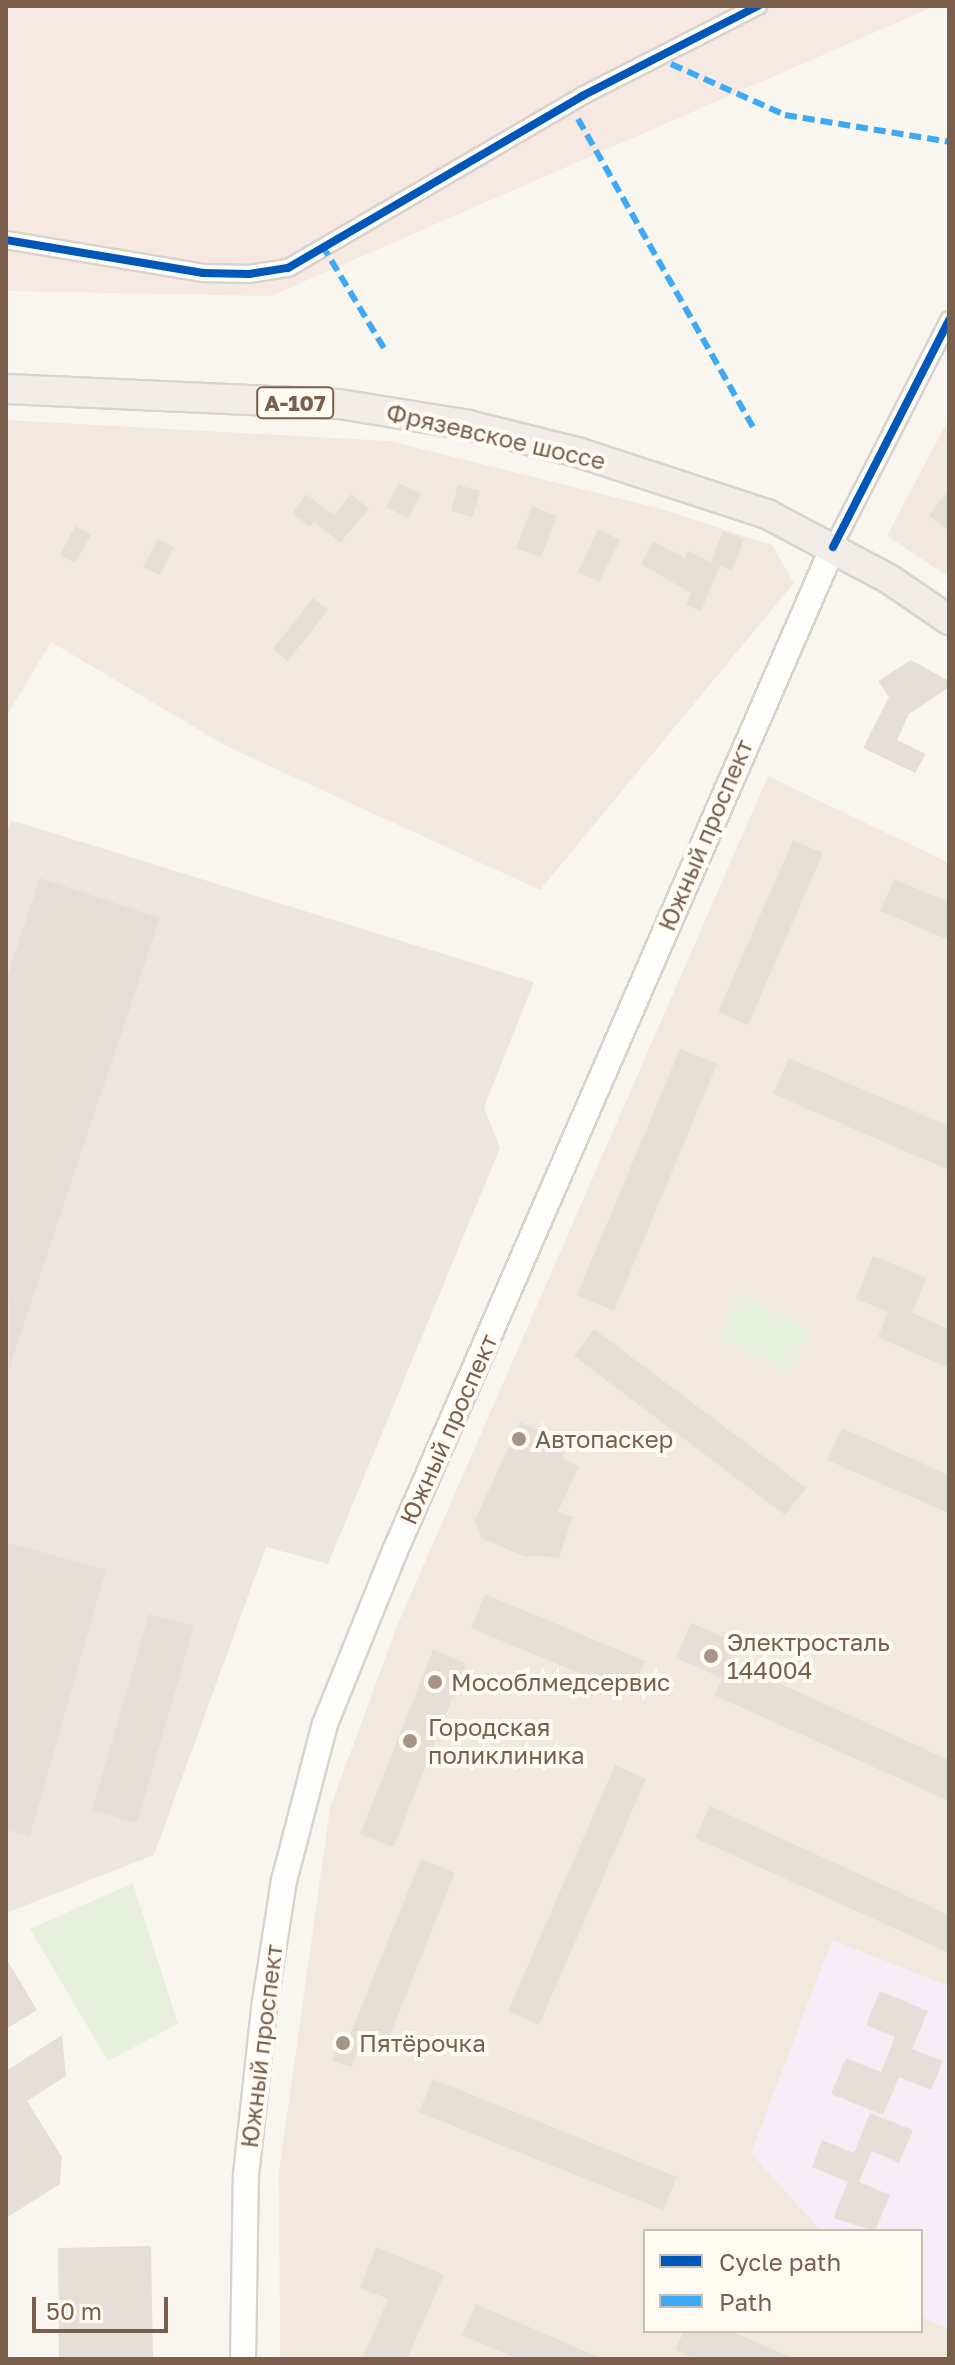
<!DOCTYPE html>
<meta charset="utf-8">
<style>
body{margin:0}
#map{position:relative;width:955px;height:2365px;overflow:hidden;background:#f9f6f0;font-family:"Golos Text",sans-serif}
div>[style]{position:absolute}
.residential>*{inset:0;background:#f2e9de}
.commercial>*{inset:0;background:#f6e9e1}
.industrial>*{inset:0;background:#ede6e0}
.education>*{inset:0;background:#f6eef6}
.green>*{inset:0;background:#e6f0db}
.building>*{inset:0;background:#e6dfd7}
.roads{filter:drop-shadow(2px 0 #d9d3ce) drop-shadow(-2px 0 #d9d3ce) drop-shadow(0 2px #d9d3ce) drop-shadow(0 -2px #d9d3ce)}
.minor>*{height:16px;margin:-8px;padding:0 8px;transform-origin:8px;border-radius:8px;background:#fefefd}
.secondary>*{height:24px;margin:-12px;padding:0 12px;transform-origin:12px;border-radius:12px;background:#fefefd}
.trunk>*{height:28px;margin:-14px;padding:0 14px;transform-origin:14px;border-radius:14px;background:#f2ede8}
.quiet>*{height:6px;margin-top:-3px;transform-origin:0;background:repeating-linear-gradient(90deg,#3fa9f5 0 12px,transparent 0 18px)}
.cycleway>*{height:8px;margin:-4px;padding:0 4px;transform-origin:4px;border-radius:4px;background:#0057b8}
.dots>*{width:22px;height:22px;translate:-50% -50%;box-sizing:border-box;border:4px solid #fffbf3;border-radius:50%}
span{translate:-50% -50%;white-space:nowrap;text-align:center;line-height:1.15;-webkit-text-stroke:8px #fffbf3;paint-order:stroke}
.shield-label span{padding:2px 6px;background:#fffbf3;border:2px solid;border-radius:6px;-webkit-text-stroke-width:0}
.shield-label{font-size:22px;color:#7a5f4d;font-weight:700}
.street-label{font-size:24px;color:#7a5f4d}
.poi-label{font-size:24px;color:#7a5f4d}
.left{translate:0 -50%;text-align:left}
.frame{position:absolute;inset:0;border:8px solid #7a5f4d;pointer-events:none}
.legend{position:absolute;left:643px;top:2229px;width:280px;height:104px;box-sizing:border-box;background:#fffbf3;border:2px solid #cabdb1;margin:0;padding:10px 14px;list-style:none;font-size:24px;color:#7a5f4d}
.legend li{display:flex;align-items:center;gap:16px;height:40px}
.legend b{width:40px;border:2px solid #cabdb1}
.scale{position:absolute;left:32px;top:2297px;width:136px;height:36px;box-sizing:border-box;border:4px solid #7a5f4d;border-top:0;padding-left:10px;font-size:24px;line-height:28px;white-space:nowrap;color:#7a5f4d;-webkit-text-stroke:6px #fffbf3;paint-order:stroke}
</style>
<div id="map">
<div class="residential">
<div style="clip-path:polygon(949px 418px,949px 577px,887px 536px)"></div>
<div style="clip-path:polygon(6px 420px,390px 441px,661px 509px,772px 545px,794px 583px,540px 890px,228px 747px,51px 642px,6px 717px)"></div>
<div style="clip-path:polygon(evenodd,768px 776px,949px 863px,949px 2359px,280px 2359px,279px 2172px,330px 1808px,397px 1626px,768px 776px,645px 2231px,921px 2231px,921px 2331px,645px 2331px,645px 2231px)"></div>
</div>
<div class="commercial">
<div style="clip-path:polygon(6px 6px,935px 6px,271px 296px,6px 291px)"></div>
</div>
<div class="industrial">
<div style="clip-path:polygon(11px 820px,534px 982px,484px 1107px,500px 1148px,328px 1564px,266px 1547px,154px 1855px,6px 1913px,6px 834px)"></div>
</div>
<div class="education">
<div style="clip-path:polygon(832px 1940px,949px 1986px,949px 2329px,921px 2317px,921px 2231px,821px 2231px,751px 2153px)"></div>
</div>
<div class="green">
<div style="clip-path:polygon(739px 1292px,811px 1329px,790px 1373px,718px 1337px)"></div>
<div style="clip-path:polygon(133px 1883px,178px 2024px,108px 2061px,30px 1929px)"></div>
</div>
<div class="building">
<div style="clip-path:polygon(399px 483px,421px 494px,408px 518px,386px 507px)"></div>
<div style="clip-path:polygon(458px 485px,480px 491px,473px 517px,451px 511px)"></div>
<div style="clip-path:polygon(949px 489px,949px 531px,929px 516px)"></div>
<div style="clip-path:polygon(306px 494px,334px 515px,351px 494px,369px 509px,340px 543px,314px 521px,310px 527px,292px 513px)"></div>
<div style="clip-path:polygon(532px 506px,557px 516px,541px 557px,516px 548px)"></div>
<div style="clip-path:polygon(75px 526px,91px 535px,75px 563px,60px 555px)"></div>
<div style="clip-path:polygon(598px 529px,620px 540px,599px 582px,578px 572px)"></div>
<div style="clip-path:polygon(723px 531px,744px 539px,732px 571px,720px 566px,701px 611px,686px 605px,691px 593px,641px 564px,653px 541px,685px 558px,688px 551px,711px 562px)"></div>
<div style="clip-path:polygon(158px 539px,174px 547px,160px 575px,143px 567px)"></div>
<div style="clip-path:polygon(313px 598px,328px 610px,288px 661px,273px 649px)"></div>
<div style="clip-path:polygon(911px 660px,949px 681px,949px 687px,909px 714px,897px 740px,926px 754px,915px 773px,863px 748px,889px 697px,878px 681px)"></div>
<div style="clip-path:polygon(793px 840px,823px 853px,748px 1025px,718px 1012px)"></div>
<div style="clip-path:polygon(40px 878px,160px 918px,9px 1369px,6px 980px)"></div>
<div style="clip-path:polygon(894px 879px,949px 902px,949px 940px,880px 911px)"></div>
<div style="clip-path:polygon(680px 1049px,717px 1064px,614px 1311px,577px 1295px)"></div>
<div style="clip-path:polygon(789px 1058px,949px 1126px,949px 1170px,773px 1094px)"></div>
<div style="clip-path:polygon(873px 1256px,927px 1278px,912px 1313px,949px 1329px,949px 1368px,878px 1337px,888px 1312px,856px 1299px)"></div>
<div style="clip-path:polygon(594px 1329px,806px 1488px,785px 1515px,574px 1356px)"></div>
<div style="clip-path:polygon(520px 1422px,569px 1444px,562px 1458px,579px 1466px,558px 1512px,573px 1517px,559px 1557px,524px 1556px,481px 1538px,475px 1520px)"></div>
<div style="clip-path:polygon(842px 1428px,949px 1475px,949px 1513px,827px 1460px)"></div>
<div style="clip-path:polygon(6px 1542px,106px 1570px,30px 1836px,6px 1830px)"></div>
<div style="clip-path:polygon(485px 1594px,645px 1661px,631px 1695px,471px 1628px)"></div>
<div style="clip-path:polygon(149px 1614px,194px 1626px,137px 1823px,92px 1810px)"></div>
<div style="clip-path:polygon(691px 1623px,737px 1643px,730px 1661px,949px 1760px,949px 1801px,714px 1695px,722px 1678px,676px 1658px)"></div>
<div style="clip-path:polygon(433px 1650px,466px 1663px,394px 1847px,360px 1834px)"></div>
<div style="clip-path:polygon(615px 1765px,646px 1779px,539px 2025px,508px 2011px)"></div>
<div style="clip-path:polygon(710px 1806px,949px 1915px,949px 1953px,695px 1838px)"></div>
<div style="clip-path:polygon(421px 1859px,455px 1873px,384px 2051px,361px 2042px,352px 2067px,332px 2061px,341px 2034px,349px 2038px)"></div>
<div style="clip-path:polygon(6px 1958px,37px 2010px,6px 2029px)"></div>
<div style="clip-path:polygon(880px 1991px,928px 2011px,912px 2049px,943px 2061px,931px 2090px,899px 2077px,883px 2115px,831px 2094px,846px 2058px,881px 2072px,895px 2037px,866px 2025px)"></div>
<div style="clip-path:polygon(62px 2035px,66px 2076px,27px 2101px,62px 2157px,60px 2184px,6px 2218px,6px 2071px)"></div>
<div style="clip-path:polygon(433px 2079px,677px 2177px,663px 2210px,419px 2112px)"></div>
<div style="clip-path:polygon(870px 2113px,913px 2130px,899px 2163px,872px 2151px,859px 2182px,890px 2195px,875px 2231px,833px 2218px,848px 2182px,812px 2167px,822px 2140px,854px 2153px)"></div>
<div style="clip-path:polygon(151px 2246px,153px 2359px,59px 2359px,58px 2248px)"></div>
<div style="clip-path:polygon(376px 2247px,444px 2275px,407px 2359px,362px 2359px,388px 2299px,360px 2288px)"></div>
<div style="clip-path:polygon(476px 2304px,603px 2359px,518px 2359px,462px 2335px)"></div>
<div style="clip-path:polygon(684px 2331px,731px 2331px,795px 2359px,696px 2359px,675px 2350px)"></div>
</div>
<div class="roads">
<div class="minor">
<div style="left:6px;top:240px;width:200px;rotate:9.5deg"></div>
<div style="left:203px;top:273px;width:46px;rotate:1.2deg"></div>
<div style="left:249px;top:274px;width:39px;rotate:-9deg"></div>
<div style="left:288px;top:268px;width:341px;rotate:-30.3deg"></div>
<div style="left:582px;top:96px;width:198px;rotate:-27.1deg"></div>
<div style="left:833px;top:547px;width:255px;rotate:-62.9deg"></div>
</div>
<div class="secondary">
<div style="left:243px;top:2359px;width:184px;rotate:-89.1deg"></div>
<div style="left:246px;top:2175px;width:168px;rotate:-83.8deg"></div>
<div style="left:264px;top:2008px;width:129px;rotate:-81.1deg"></div>
<div style="left:284px;top:1881px;width:162px;rotate:-75.4deg"></div>
<div style="left:325px;top:1724px;width:187px;rotate:-68deg"></div>
<div style="left:395px;top:1551px;width:1095px;rotate:-66.43deg"></div>
</div>
<div class="trunk">
<div style="left:6px;top:389px;width:333px;rotate:2.6deg"></div>
<div style="left:339px;top:404px;width:131px;rotate:9.2deg"></div>
<div style="left:468px;top:425px;width:115px;rotate:14deg"></div>
<div style="left:580px;top:453px;width:197px;rotate:18.1deg"></div>
<div style="left:767px;top:514px;width:138px;rotate:28deg"></div>
<div style="left:889px;top:579px;width:73px;rotate:34.3deg"></div>
</div>
</div>
<div class="quiet">
<div style="left:671px;top:64px;width:125px;rotate:24.1deg"></div>
<div style="left:785px;top:115px;width:166px;rotate:9.3deg"></div>
<div style="left:578px;top:119px;width:360px;rotate:60.4deg"></div>
<div style="left:322px;top:245px;width:126px;rotate:59deg"></div>
</div>
<div class="cycleway">
<div style="left:6px;top:240px;width:200px;rotate:9.5deg"></div>
<div style="left:203px;top:273px;width:46px;rotate:1.2deg"></div>
<div style="left:249px;top:274px;width:39px;rotate:-9deg"></div>
<div style="left:288px;top:268px;width:341px;rotate:-30.3deg"></div>
<div style="left:582px;top:96px;width:198px;rotate:-27.1deg"></div>
<div style="left:833px;top:547px;width:255px;rotate:-62.9deg"></div>
</div>
<div class="dots">
<div style="left:519px;top:1439px;background:#a69486"></div>
<div style="left:711px;top:1656px;background:#a69486"></div>
<div style="left:435px;top:1682px;background:#a69486"></div>
<div style="left:410px;top:1741px;background:#a69486"></div>
<div style="left:343px;top:2043px;background:#a69486"></div>
</div>
<div class="shield-label">
<span style="left:295px;top:403px">А-107</span>
</div>
<div class="street-label">
<span style="left:496px;top:436px;rotate:13deg">Фрязевское шоссе</span>
<span style="left:705px;top:835px;rotate:-67deg">Южный проспект</span>
<span style="left:448px;top:1429px;rotate:-66deg">Южный проспект</span>
<span style="left:261px;top:2046px;rotate:-83deg">Южный проспект</span>
</div>
<div class="poi-label">
<span class="left" style="left:535px;top:1439px">Автопаскер</span>
<span class="left" style="left:727px;top:1656px">Электросталь<br>144004</span>
<span class="left" style="left:451px;top:1682px">Мособлмедсервис</span>
<span class="left" style="left:428px;top:1741px">Городская<br>поликлиника</span>
<span class="left" style="left:359px;top:2043px">Пятёрочка</span>
</div>
<div class="frame"></div>
<ul class="legend">
<li><b style="height:10px;background:#0057b8"></b>Cycle path</li>
<li><b style="height:10px;background:#3fa9f5"></b>Path</li>
</ul>
<div class="scale">50 m</div>
</div>
